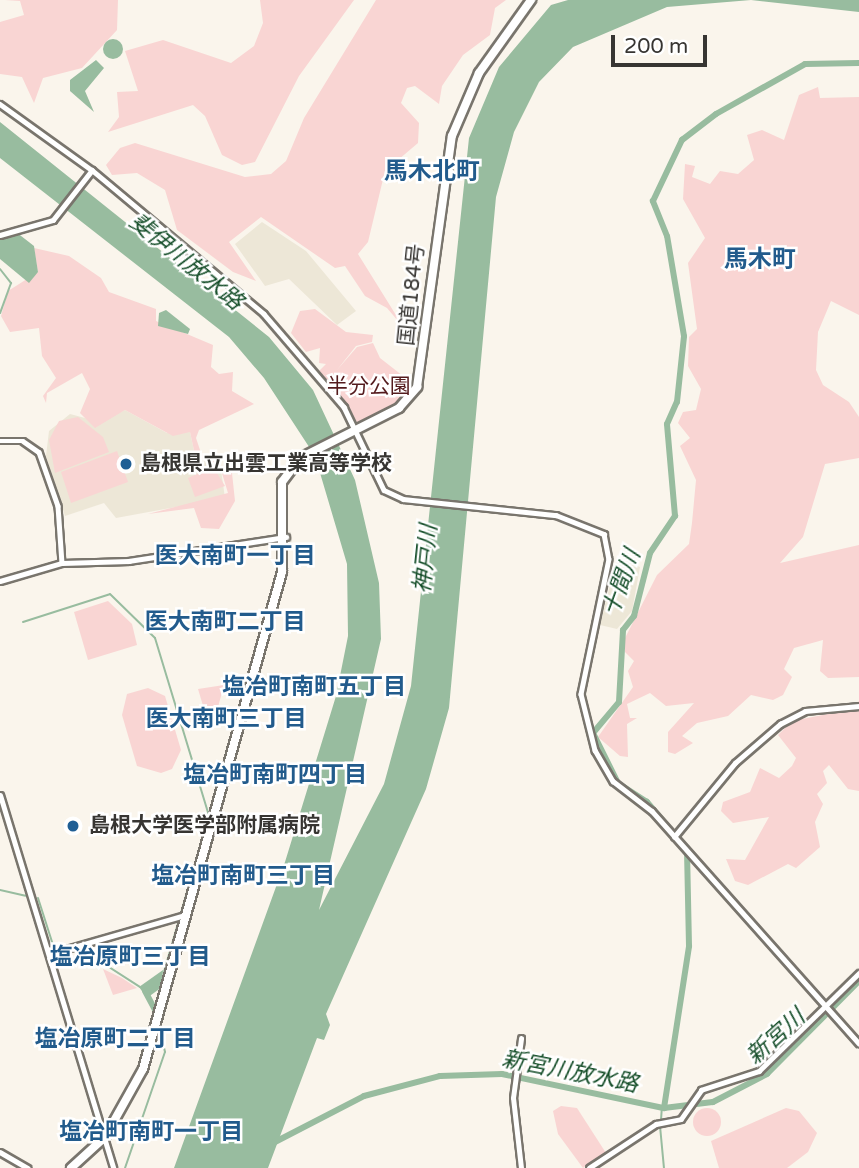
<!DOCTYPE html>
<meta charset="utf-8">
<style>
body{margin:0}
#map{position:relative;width:859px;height:1168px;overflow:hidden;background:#faf5ec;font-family:"Varela Round","Noto Sans JP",sans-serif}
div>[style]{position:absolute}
.built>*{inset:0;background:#ede7d7}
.green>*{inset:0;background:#f9d5d3}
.round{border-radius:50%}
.water>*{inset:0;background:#98bc9f}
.stream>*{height:2px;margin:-1px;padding:0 1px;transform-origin:1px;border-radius:1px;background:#98bc9f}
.river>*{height:6px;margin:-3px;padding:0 3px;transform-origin:3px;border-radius:3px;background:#98bc9f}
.roads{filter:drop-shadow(2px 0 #79756d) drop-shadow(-2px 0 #79756d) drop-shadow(0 2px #79756d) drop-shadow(0 -2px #79756d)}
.tertiary>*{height:4.5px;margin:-2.25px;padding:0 2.25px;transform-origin:2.25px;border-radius:2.25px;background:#fff}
.secondary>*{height:5px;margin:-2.5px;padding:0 2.5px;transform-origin:2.5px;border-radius:2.5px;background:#fff}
.trunk>*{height:8px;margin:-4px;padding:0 4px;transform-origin:4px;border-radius:4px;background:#fff}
.dots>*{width:19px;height:19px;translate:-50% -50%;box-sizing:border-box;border:4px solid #fff;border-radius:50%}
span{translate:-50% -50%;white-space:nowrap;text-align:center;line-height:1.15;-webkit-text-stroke:5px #fff;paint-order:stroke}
.street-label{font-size:21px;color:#373532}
.park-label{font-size:21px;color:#541b1d}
.poi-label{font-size:21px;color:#373532;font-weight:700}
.left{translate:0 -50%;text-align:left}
.water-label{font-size:23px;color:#144d28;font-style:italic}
.neighbourhood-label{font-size:23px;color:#225b8c;font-weight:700}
.quarter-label{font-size:24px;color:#225b8c;font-weight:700}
.scale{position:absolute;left:611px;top:35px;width:96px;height:32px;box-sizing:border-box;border:4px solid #373532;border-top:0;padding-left:9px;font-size:21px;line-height:24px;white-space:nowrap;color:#373532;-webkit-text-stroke:5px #fff;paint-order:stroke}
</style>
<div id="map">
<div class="built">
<div style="clip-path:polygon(262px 222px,306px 251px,356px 311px,337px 325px,289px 279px,265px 286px,235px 244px)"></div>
<div style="clip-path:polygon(125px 410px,167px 433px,190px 432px,195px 455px,221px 470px,225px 498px,116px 518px,104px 503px,65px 516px,46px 456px,49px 431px,70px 414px,100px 422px)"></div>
<div style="clip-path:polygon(617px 557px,640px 567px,632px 611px,617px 629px,600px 625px)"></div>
</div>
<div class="green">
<div style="clip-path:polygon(5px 0,118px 0,117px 30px,82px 68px,43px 78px,34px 103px,22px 77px,0 74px,0 22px,24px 15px,20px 1px)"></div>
<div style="clip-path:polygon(260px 0,354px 0,299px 76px,255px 162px,242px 165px,222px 155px,205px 116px,193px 105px,108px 132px,119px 117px,117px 92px,138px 91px,125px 51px,163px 40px,231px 63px,254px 46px,263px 23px)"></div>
<div style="clip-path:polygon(376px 0,506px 0,495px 8px,490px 35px,463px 55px,442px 86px,439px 104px,415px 86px,407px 88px,401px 103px,419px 123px,418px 143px,385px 171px,368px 242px,358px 254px,404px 328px,387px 308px,365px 296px,345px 266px,335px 268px,261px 217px,229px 242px,256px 281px,233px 272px,177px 230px,165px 190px,137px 173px,112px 175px,106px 165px,120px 148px,135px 143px,245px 177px,271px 174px,286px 161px,304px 118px)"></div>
<div style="clip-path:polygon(818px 87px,820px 98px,859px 97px,859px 315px,831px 301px,818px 332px,816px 370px,823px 385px,849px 402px,859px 417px,859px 458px,825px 464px,803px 537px,780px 563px,859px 545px,859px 677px,828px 678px,820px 671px,823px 640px,794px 648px,784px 669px,792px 677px,783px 695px,773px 700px,751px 695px,728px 716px,697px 723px,682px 736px,693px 743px,675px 754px,668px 752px,668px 732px,694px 703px,666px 706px,650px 693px,627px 704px,630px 718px,637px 718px,627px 724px,628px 757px,620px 756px,598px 737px,633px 687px,628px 671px,634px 661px,625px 652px,625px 638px,657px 575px,689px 544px,692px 523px,696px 480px,680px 446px,690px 438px,678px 423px,683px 412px,696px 410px,701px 389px,688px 366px,689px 337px,697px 329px,688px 263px,705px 238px,683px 199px,685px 164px,695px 166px,692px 177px,710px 184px,720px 171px,738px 174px,754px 160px,747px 135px,762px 130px,784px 140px,799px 95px)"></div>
<div style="clip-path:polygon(34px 248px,69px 256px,101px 278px,109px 292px,156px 309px,156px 321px,213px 345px,211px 367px,219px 374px,233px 372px,232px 391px,254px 404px,199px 430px,196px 438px,201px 453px,232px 473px,235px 501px,219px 529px,201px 528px,194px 508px,148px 514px,228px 493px,221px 470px,195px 455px,190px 432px,173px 436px,125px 410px,95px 428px,80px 413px,90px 389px,82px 373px,47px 393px,46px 403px,43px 396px,56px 378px,42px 356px,39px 328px,10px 332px,1px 316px,8px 291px,38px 272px)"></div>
<div style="clip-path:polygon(315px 309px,346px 332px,373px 335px,372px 342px,356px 346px,337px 370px,357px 347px,373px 343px,380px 358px,412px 383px,414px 390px,402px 404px,359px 425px,319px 371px,326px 364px,319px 363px,320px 348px,306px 352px,291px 333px,300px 311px)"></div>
<div style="clip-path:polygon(78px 417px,103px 437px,109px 452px,55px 473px,49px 440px,59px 421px)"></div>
<div style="clip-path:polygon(117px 451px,128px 482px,71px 503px,61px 472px)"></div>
<div style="clip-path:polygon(204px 471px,217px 473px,225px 486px,195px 497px,188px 478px)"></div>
<div style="clip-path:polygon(108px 601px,132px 624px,137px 645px,88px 660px,74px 612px)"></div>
<div style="clip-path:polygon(224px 685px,212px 729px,210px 729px,198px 689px)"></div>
<div style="clip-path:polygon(148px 688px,165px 696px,181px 750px,172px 769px,161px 773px,137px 766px,122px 715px,127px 694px)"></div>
<div style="clip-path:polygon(859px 701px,859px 791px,848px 789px,829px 765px,823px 771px,827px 783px,817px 794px,823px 804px,815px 822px,820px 847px,796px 868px,788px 864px,748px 885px,735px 881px,726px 859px,745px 860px,769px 817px,733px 823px,721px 811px,723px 802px,750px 792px,760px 768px,779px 778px,792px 766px,796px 758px,778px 735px,792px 721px,843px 711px)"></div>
<div style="clip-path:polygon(103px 969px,122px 978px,137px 988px,113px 995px)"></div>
<div style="clip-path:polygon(561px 1106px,577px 1108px,606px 1153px,583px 1168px,558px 1134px,553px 1111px)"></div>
<div style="clip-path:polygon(786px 1108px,799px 1111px,817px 1133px,808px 1152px,787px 1168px,719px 1168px,711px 1141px)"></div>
<div class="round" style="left:693px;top:1108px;width:28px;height:28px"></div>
</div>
<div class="water">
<div style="clip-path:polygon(568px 0,859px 0,859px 12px,751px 0,667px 7px,573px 47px,539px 82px,514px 132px,496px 197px,449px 708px,426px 789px,326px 1014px,330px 1025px,324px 1040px,317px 1038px,268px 1168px,174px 1168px,285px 862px,336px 696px,348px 636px,347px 564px,315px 456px,264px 378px,229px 337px,0 158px,0 122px,269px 337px,313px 390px,355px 480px,379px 583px,381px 639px,319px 910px,384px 784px,411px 686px,469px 138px,499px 67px,551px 5px)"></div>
<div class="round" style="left:103px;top:39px;width:20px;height:20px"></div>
<div style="clip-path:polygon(96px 60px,104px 68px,85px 91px,94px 112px,70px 91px,70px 80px)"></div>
<div style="clip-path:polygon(16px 232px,34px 246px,38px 272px,29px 283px,0 259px,0 238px)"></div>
<div style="clip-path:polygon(166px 310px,190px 329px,188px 334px,158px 326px,159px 313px)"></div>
<div style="clip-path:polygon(163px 970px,162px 987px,147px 998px,139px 987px)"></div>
</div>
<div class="stream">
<div style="left:0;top:269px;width:18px;rotate:52deg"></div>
<div style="left:11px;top:283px;width:32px;rotate:110deg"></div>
<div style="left:23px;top:622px;width:91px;rotate:-17.8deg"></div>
<div style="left:110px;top:594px;width:63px;rotate:44.4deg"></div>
<div style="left:155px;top:638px;width:186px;rotate:73.1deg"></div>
<div style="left:209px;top:816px;width:162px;rotate:106.1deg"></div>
<div style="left:0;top:890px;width:26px;rotate:13deg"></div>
<div style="left:38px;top:898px;width:52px;rotate:72.3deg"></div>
<div style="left:54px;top:948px;width:21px;rotate:-11deg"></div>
<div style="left:81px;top:949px;width:70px;rotate:32.8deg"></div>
<div style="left:661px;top:1120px;width:13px;rotate:-86deg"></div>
<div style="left:660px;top:1126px;width:42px;rotate:84.6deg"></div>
<div style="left:125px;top:1168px;width:123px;rotate:-71deg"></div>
<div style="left:165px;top:1052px;width:28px;rotate:-103deg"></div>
</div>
<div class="river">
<div style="left:145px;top:991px;width:21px;rotate:62deg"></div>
<div style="left:664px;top:1108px;width:49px;rotate:-7deg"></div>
<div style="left:713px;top:1102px;width:61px;rotate:-27.4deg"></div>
<div style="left:767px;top:1074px;width:131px;rotate:-45.3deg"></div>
<div style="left:275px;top:1142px;width:100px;rotate:-27.3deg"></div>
<div style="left:364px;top:1096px;width:79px;rotate:-14.7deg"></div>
<div style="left:440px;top:1076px;width:62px;rotate:-1.8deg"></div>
<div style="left:502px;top:1074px;width:166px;rotate:11.9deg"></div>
<div style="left:664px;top:1108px;width:164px;rotate:-81.2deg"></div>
<div style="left:689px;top:946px;width:97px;rotate:-91.2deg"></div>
<div style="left:687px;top:849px;width:62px;rotate:-130.4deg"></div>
<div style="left:647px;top:802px;width:35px;rotate:-147deg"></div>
<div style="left:618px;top:783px;width:56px;rotate:-116.6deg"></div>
<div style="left:593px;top:733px;width:40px;rotate:-50deg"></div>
<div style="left:619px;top:702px;width:72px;rotate:-86.8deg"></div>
<div style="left:623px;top:630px;width:18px;rotate:-52deg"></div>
<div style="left:634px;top:616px;width:65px;rotate:-75.7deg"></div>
<div style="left:650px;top:553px;width:45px;rotate:-56deg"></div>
<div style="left:675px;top:516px;width:92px;rotate:-95deg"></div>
<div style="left:667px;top:424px;width:24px;rotate:-66deg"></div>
<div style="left:677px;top:402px;width:66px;rotate:-83.9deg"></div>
<div style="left:684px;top:336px;width:101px;rotate:-99.6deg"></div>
<div style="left:667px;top:236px;width:38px;rotate:-112deg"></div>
<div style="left:653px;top:201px;width:68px;rotate:-64.6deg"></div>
<div style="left:682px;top:140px;width:43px;rotate:-37.4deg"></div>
<div style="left:716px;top:114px;width:102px;rotate:-29.3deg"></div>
<div style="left:805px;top:64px;width:54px;rotate:-1.1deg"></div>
</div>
<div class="roads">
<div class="tertiary">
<div style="left:0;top:104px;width:113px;rotate:35.7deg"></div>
<div style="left:92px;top:170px;width:224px;rotate:39.9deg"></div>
<div style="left:264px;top:314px;width:123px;rotate:49.3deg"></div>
<div style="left:344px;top:407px;width:92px;rotate:64.3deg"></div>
<div style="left:384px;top:490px;width:21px;rotate:25deg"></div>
<div style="left:403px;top:499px;width:154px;rotate:6deg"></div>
<div style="left:556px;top:515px;width:52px;rotate:21.6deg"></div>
<div style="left:604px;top:534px;width:25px;rotate:79deg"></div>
<div style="left:609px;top:559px;width:138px;rotate:101.7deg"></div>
<div style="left:581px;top:694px;width:58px;rotate:76deg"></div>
<div style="left:595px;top:750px;width:36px;rotate:60deg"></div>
<div style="left:613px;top:781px;width:49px;rotate:37.6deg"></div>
<div style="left:652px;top:811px;width:311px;rotate:48.3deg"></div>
<div style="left:0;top:235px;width:55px;rotate:-15.8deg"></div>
<div style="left:53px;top:220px;width:63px;rotate:-52deg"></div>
<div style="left:0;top:441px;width:23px"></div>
<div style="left:23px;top:441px;width:19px;rotate:35deg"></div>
<div style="left:39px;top:452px;width:57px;rotate:70.6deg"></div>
<div style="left:58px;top:506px;width:57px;rotate:86deg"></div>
<div style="left:0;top:581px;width:65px;rotate:-16.2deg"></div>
<div style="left:62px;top:563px;width:67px;rotate:-1.7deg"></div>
<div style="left:129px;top:561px;width:159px;rotate:-8.7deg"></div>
<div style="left:674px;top:837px;width:96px;rotate:-50.5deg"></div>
<div style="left:735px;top:763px;width:60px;rotate:-40.9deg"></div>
<div style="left:780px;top:724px;width:28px;rotate:-27deg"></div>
<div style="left:805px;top:711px;width:54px;rotate:-5.3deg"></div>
<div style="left:49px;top:954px;width:141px;rotate:-16deg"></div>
<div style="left:0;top:1152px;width:32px;rotate:30deg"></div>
<div style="left:521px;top:1168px;width:70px;rotate:-96.5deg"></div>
<div style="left:513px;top:1098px;width:60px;rotate:-82.3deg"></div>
<div style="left:589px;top:1168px;width:80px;rotate:-33.3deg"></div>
<div style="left:656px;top:1124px;width:25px;rotate:-11deg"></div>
<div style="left:681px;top:1119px;width:35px;rotate:-55deg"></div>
<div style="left:701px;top:1090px;width:61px;rotate:-18.1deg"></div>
<div style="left:759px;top:1071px;width:140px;rotate:-44.4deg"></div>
</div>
<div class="secondary">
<div style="left:0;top:795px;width:390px;rotate:73.1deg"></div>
</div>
<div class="trunk">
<div style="left:71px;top:1168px;width:46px;rotate:-42.4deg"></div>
<div style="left:105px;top:1137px;width:78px;rotate:-60.8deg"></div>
<div style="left:143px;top:1069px;width:516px;rotate:-74.37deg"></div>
<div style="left:282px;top:572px;width:90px;rotate:-90deg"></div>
<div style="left:282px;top:482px;width:30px;rotate:-53deg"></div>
<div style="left:300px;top:458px;width:111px;rotate:-26.8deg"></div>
<div style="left:399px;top:408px;width:28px;rotate:-49deg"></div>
<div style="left:417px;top:387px;width:253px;rotate:-82.1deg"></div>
<div style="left:452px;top:136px;width:69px;rotate:-66.8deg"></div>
<div style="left:479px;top:73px;width:90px;rotate:-54.5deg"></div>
</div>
</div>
<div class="dots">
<div style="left:126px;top:464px;background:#1f5e94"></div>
<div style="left:73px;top:826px;background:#1f5e94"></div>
</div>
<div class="street-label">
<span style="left:412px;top:295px;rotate:-84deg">国道184号</span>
</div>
<div class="park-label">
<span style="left:369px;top:387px">半分公園</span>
</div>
<div class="poi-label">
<span class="left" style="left:140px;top:464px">島根県立出雲工業高等学校</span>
<span class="left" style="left:89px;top:826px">島根大学医学部附属病院</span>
</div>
<div class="water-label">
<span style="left:186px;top:262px;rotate:39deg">斐伊川放水路</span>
<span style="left:426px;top:559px;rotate:-84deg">神戸川</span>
<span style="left:622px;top:583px;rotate:-70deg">十間川</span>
<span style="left:776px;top:1037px;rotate:-42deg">新宮川</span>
<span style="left:570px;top:1072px;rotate:11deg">新宮川放水路</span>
</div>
<div class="neighbourhood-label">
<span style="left:235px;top:556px">医大南町一丁目</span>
<span style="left:225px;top:622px">医大南町二丁目</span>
<span style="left:314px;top:687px">塩冶町南町五丁目</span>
<span style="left:226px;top:719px">医大南町三丁目</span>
<span style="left:275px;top:775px">塩冶町南町四丁目</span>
<span style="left:243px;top:876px">塩冶町南町三丁目</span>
<span style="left:130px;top:957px">塩冶原町三丁目</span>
<span style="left:115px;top:1039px">塩冶原町二丁目</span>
<span style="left:151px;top:1132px">塩冶町南町一丁目</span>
</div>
<div class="quarter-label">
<span style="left:432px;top:172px">馬木北町</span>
<span style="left:760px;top:260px">馬木町</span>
</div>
<div class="scale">200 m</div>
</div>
